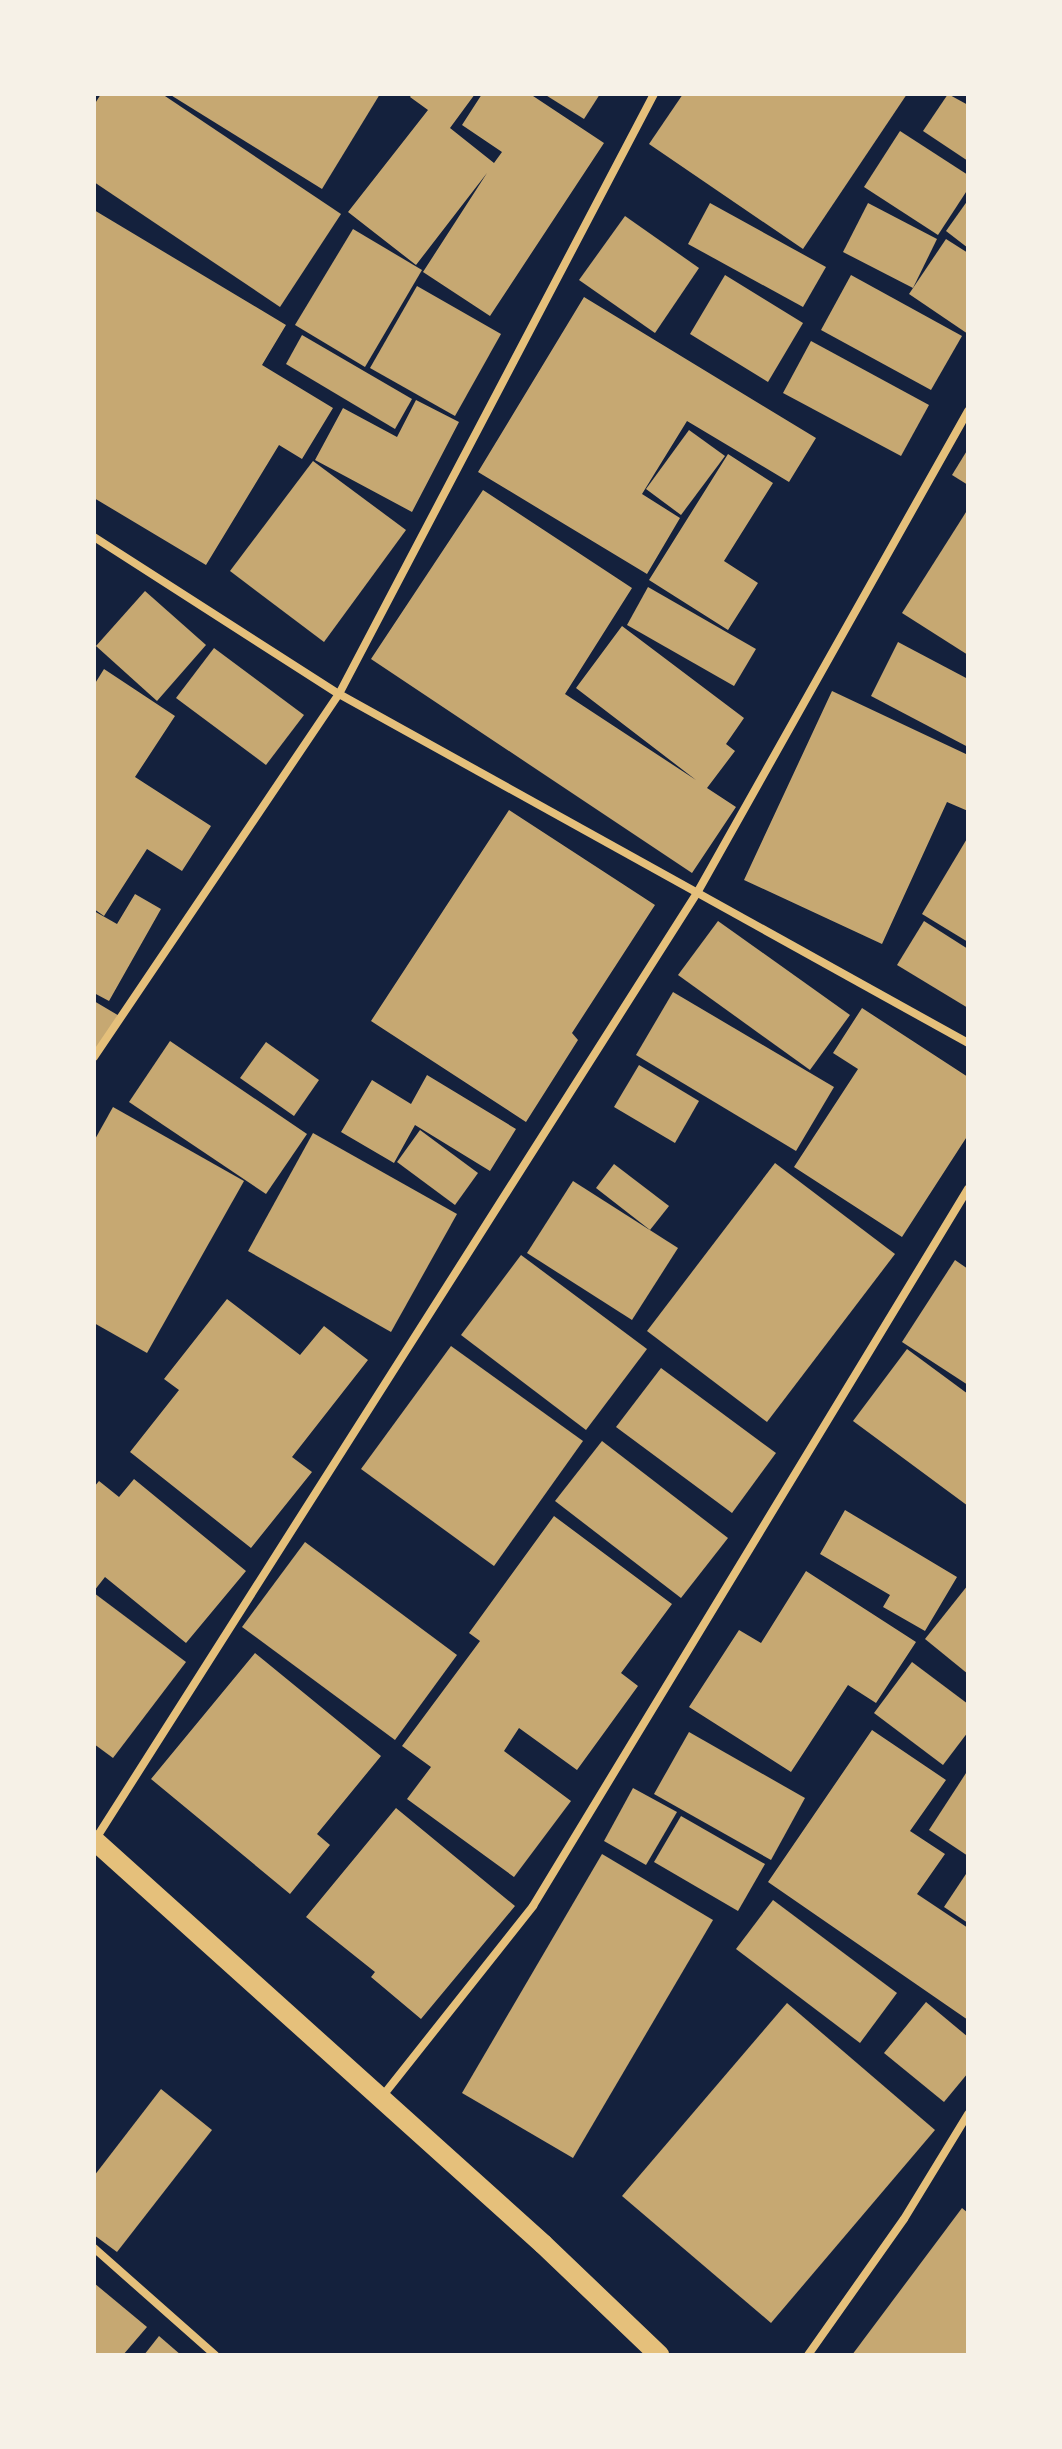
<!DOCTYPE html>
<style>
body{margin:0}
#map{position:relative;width:1062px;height:2449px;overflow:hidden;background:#14213d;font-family:Overpass,sans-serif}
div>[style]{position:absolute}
.building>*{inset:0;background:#c6a872}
.minor>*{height:8px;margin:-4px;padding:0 4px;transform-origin:4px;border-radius:4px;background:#e5c07b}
.primary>*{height:20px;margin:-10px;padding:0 10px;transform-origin:10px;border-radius:10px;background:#e5c07b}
span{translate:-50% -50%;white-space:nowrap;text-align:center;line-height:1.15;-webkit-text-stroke:6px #f6f1e7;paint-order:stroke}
.frame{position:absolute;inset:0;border:96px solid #f6f1e7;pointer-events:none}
</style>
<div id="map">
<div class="building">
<div style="clip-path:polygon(101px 94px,162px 94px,341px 214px,280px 307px,94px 182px,94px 105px)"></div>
<div style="clip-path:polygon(169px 94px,380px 94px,322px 189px)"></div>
<div style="clip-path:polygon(412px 94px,475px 94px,450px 128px,494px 163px,502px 152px,462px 125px,482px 94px,530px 94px,604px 143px,490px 316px,423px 272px,487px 173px,416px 265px,348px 212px,428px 110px,410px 97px)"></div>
<div style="clip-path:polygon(544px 94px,600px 94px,584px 119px)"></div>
<div style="clip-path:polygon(683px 94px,907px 94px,803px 249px,649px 144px)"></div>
<div style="clip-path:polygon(948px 94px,968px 105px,968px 161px,923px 131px)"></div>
<div style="clip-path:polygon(900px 131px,968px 175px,968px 189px,938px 235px,864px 187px)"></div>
<div style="clip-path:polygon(968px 200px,968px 248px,946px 231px)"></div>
<div style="clip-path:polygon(710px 203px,826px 267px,803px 307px,688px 244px)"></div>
<div style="clip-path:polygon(868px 203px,937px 239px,913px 288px,843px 252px)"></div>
<div style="clip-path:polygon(94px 210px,286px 325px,262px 365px,333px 408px,302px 459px,279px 445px,206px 565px,94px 498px)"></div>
<div style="clip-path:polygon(625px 216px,699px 268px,655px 333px,579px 280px)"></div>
<div style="clip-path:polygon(353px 229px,422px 270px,365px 367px,295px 325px)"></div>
<div style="clip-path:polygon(946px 239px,968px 253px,968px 334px,909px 294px)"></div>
<div style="clip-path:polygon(725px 275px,803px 323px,768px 382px,690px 334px)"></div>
<div style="clip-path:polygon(851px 275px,962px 336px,931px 390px,821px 330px)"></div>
<div style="clip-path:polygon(417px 286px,501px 334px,455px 416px,370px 368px)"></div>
<div style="clip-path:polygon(584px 297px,816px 438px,789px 482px,687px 421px,642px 494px,680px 518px,647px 574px,478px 472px)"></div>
<div style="clip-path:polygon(302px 335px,412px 399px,395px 429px,286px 364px)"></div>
<div style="clip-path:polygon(811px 341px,929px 405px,901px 456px,783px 393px)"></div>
<div style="clip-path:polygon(416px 400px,459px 422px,412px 512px,315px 460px,343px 408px,397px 437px)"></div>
<div style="clip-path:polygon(689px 430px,725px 456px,681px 515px,646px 489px)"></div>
<div style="clip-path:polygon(968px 449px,968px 485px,952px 475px)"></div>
<div style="clip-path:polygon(728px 454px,773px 483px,724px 561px,758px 583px,728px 630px,649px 580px)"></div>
<div style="clip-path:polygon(313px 461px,406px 530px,324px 642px,230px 571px)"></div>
<div style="clip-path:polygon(483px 490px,632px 588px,565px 694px,696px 780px,576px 688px,622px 626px,744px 718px,726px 744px,735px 751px,707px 788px,736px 807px,692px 873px,371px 659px)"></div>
<div style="clip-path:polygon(968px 509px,968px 655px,902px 613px)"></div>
<div style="clip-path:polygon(648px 587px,756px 649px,734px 686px,627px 625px)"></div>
<div style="clip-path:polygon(145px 591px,206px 645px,157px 701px,96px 646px)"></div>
<div style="clip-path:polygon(898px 642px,968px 679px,968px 747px,871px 696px)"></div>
<div style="clip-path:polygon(214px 648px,304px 715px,266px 765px,176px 698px)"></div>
<div style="clip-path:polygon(104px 669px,175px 716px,135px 777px,211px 826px,182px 871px,147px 849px,104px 916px,94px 909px,94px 685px)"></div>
<div style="clip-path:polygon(832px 691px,968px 755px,968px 811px,947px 802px,882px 944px,744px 880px)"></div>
<div style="clip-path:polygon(509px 810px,655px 905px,572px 1033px,578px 1040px,526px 1122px,371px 1021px)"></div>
<div style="clip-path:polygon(968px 837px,968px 942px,922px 914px)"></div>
<div style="clip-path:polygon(135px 894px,161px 909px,109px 1001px,94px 993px,94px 911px,117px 924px)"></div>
<div style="clip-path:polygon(718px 921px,850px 1015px,810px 1070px,678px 975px)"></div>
<div style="clip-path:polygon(924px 921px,968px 949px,968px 1008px,897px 965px)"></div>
<div style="clip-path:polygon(673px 992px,834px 1087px,796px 1151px,636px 1055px)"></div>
<div style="clip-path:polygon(94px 1001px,121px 1017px,94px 1057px)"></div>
<div style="clip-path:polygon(862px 1008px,968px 1077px,968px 1135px,902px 1237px,794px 1167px,858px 1069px,833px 1053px)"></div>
<div style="clip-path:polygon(170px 1041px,307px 1134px,266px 1194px,129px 1102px)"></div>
<div style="clip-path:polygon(266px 1042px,319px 1080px,294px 1116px,240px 1078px)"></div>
<div style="clip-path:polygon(639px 1065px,699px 1101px,675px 1143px,614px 1107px)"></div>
<div style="clip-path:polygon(427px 1075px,516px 1129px,490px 1171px,415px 1125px,394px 1163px,341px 1132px,372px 1080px,411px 1104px)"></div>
<div style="clip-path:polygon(113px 1107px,244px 1181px,147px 1353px,94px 1323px,94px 1141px)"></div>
<div style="clip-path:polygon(420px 1130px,478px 1173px,455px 1205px,397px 1162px)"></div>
<div style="clip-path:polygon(313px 1133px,457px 1214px,391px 1332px,248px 1251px)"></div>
<div style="clip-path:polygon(775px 1163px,895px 1254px,767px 1422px,647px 1331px)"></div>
<div style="clip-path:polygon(614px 1164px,669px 1206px,650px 1230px,596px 1188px)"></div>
<div style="clip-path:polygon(573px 1181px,678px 1248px,632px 1320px,527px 1253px)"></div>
<div style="clip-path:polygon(521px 1255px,647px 1349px,586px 1430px,461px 1335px)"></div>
<div style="clip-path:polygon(955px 1260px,968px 1269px,968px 1385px,902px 1342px)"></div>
<div style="clip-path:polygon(227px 1299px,300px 1355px,324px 1326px,368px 1360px,292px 1457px,312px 1472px,251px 1548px,130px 1452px,179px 1390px,164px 1379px)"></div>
<div style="clip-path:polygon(451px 1346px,583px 1441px,494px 1566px,361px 1469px)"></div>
<div style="clip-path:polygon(907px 1349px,968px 1394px,968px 1506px,853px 1421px)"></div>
<div style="clip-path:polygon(661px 1368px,776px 1453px,732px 1513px,616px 1427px)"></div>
<div style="clip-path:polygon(602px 1441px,728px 1538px,681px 1598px,555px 1501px)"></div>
<div style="clip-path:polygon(134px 1479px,246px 1571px,186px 1643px,105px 1577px,94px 1591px,94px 1487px,99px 1481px,119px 1497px)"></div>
<div style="clip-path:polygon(845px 1510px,957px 1577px,925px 1631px,883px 1607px,890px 1595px,820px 1554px)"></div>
<div style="clip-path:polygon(554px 1516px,672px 1604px,621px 1673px,638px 1686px,577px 1770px,519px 1728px,504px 1751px,571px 1801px,514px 1877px,407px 1799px,431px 1767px,402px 1746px,480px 1641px,469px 1633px)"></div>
<div style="clip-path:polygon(305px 1542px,457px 1655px,395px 1740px,242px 1627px)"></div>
<div style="clip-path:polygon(806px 1571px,916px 1642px,876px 1703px,848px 1685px,791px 1772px,689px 1707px,739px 1630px,761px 1643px)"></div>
<div style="clip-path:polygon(968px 1585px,968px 1674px,925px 1639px)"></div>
<div style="clip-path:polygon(94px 1593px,186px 1662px,113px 1758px,94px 1744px)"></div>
<div style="clip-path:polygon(255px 1653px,381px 1756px,317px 1834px,330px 1845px,290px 1894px,151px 1779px)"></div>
<div style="clip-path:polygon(912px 1662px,968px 1704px,968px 1732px,943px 1765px,874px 1713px)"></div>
<div style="clip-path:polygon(872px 1730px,946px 1780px,910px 1831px,945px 1854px,917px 1894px,968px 1928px,968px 2020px,768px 1882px)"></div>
<div style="clip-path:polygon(689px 1732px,805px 1798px,771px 1860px,654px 1794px)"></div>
<div style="clip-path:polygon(968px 1770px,968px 1856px,929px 1830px)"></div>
<div style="clip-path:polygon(633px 1788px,677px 1812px,646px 1865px,604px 1841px)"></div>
<div style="clip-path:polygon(396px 1808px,515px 1906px,421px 2019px,371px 1977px,375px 1972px,306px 1917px)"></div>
<div style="clip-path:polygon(681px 1816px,765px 1864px,738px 1911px,654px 1862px)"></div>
<div style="clip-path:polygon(602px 1854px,713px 1920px,573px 2158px,462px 2093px)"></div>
<div style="clip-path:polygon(968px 1871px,968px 1923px,944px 1907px)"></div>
<div style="clip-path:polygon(773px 1900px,897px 1993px,860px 2043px,736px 1949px)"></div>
<div style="clip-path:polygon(926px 2002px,968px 2037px,968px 2073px,944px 2102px,884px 2053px)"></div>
<div style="clip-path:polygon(787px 2003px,935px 2130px,771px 2323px,622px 2196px)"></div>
<div style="clip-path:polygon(161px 2089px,212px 2130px,117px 2252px,94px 2235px,94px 2176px)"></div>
<div style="clip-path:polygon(962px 2208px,968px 2213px,968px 2355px,852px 2355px)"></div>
<div style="clip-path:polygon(94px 2283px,147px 2327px,123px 2355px,94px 2355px)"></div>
<div style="clip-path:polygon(159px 2336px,181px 2355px,144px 2355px)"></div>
</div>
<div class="minor">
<div style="left:94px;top:537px;width:291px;rotate:32.7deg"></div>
<div style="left:339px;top:694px;width:719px;rotate:29.02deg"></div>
<div style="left:94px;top:1057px;width:438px;rotate:-56deg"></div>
<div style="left:339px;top:694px;width:678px;rotate:-62.3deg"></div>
<div style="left:95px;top:1840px;width:1122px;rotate:-57.56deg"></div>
<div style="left:697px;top:893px;width:553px;rotate:-60.65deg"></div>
<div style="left:381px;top:2098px;width:245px;rotate:-51.6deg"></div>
<div style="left:533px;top:1906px;width:839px;rotate:-58.76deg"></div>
<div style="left:94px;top:2248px;width:162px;rotate:41.5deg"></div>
<div style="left:808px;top:2355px;width:166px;rotate:-54.8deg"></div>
<div style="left:904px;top:2219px;width:123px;rotate:-58.6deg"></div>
</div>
<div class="primary">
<div style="left:94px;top:1840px;width:604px;rotate:41.98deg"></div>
<div style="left:543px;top:2244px;width:161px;rotate:43.7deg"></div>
</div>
<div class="frame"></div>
</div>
